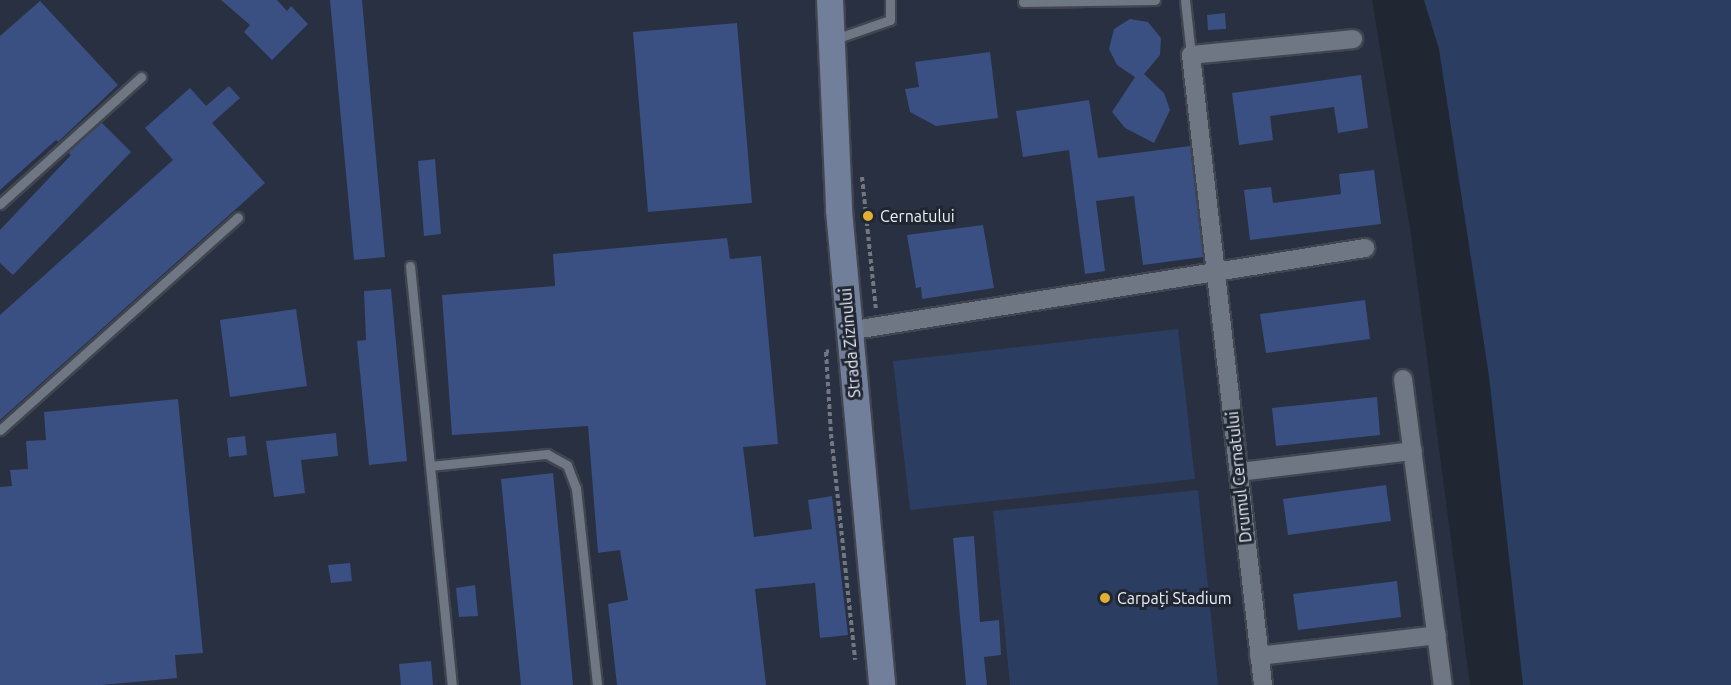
<!DOCTYPE html>
<meta charset="utf-8">
<style>
body{margin:0}
#map{position:relative;width:1731px;height:685px;overflow:hidden;background:#212732;font-family:Ubuntu,sans-serif}
div>[style]{position:absolute}
.built>*{inset:0;background:#283041}
.green>*{inset:0;background:#2c3d62}
.building>*{inset:0;background:#3a5082}
.path>*{height:4px;margin-top:-2px;transform-origin:0;background:repeating-linear-gradient(90deg,#727781 0 4.5px,transparent 0 7.5px)}
.roads{filter:drop-shadow(2px 0 #41454f) drop-shadow(-2px 0 #41454f) drop-shadow(0 2px #41454f) drop-shadow(0 -2px #41454f)}
.lane>*{height:9px;margin:-4.5px;padding:0 4.5px;transform-origin:4.5px;border-radius:4.5px;background:#6f7684}
.street>*{height:18px;margin:-9px;padding:0 9px;transform-origin:9px;border-radius:9px;background:#6f7684}
.secondary>*{height:26px;margin:-13px;padding:0 13px;transform-origin:13px;border-radius:13px;background:#727f9a}
.dots>*{width:16px;height:16px;translate:-50% -50%;box-sizing:border-box;border:3px solid #212732;border-radius:50%}
span{translate:-50% -50%;white-space:nowrap;text-align:center;line-height:1.15;-webkit-text-stroke:6px #212732;paint-order:stroke}
.poi-label{font-size:16px;color:#ecf0f8}
.left{translate:0 -50%;text-align:left}
.street-label{font-size:16px;color:#ecf0f8}
</style>
<div id="map">
<div class="built">
<div style="clip-path:polygon(0 0,1372px 0,1411px 235px,1470px 685px,0 685px)"></div>
</div>
<div class="green">
<div style="clip-path:polygon(1424px 0,1731px 0,1731px 685px,1523px 685px,1489px 376px,1439px 49px)"></div>
<div style="clip-path:polygon(1178px 329px,1195px 479px,910px 510px,893px 361px)"></div>
<div style="clip-path:polygon(1198px 490px,1218px 685px,1010px 685px,993px 511px)"></div>
</div>
<div class="building">
<div style="clip-path:polygon(221px 0,277px 0,287px 11px,291px 6px,308px 24px,272px 60px,244px 32px,250px 25px)"></div>
<div style="clip-path:polygon(330px 0,362px 0,385px 257px,354px 260px)"></div>
<div style="clip-path:polygon(40px 1px,118px 85px,58px 142px,56px 140px,0 190px,0 36px)"></div>
<div style="clip-path:polygon(1225px 13px,1226px 29px,1208px 30px,1207px 15px)"></div>
<div style="clip-path:polygon(1130px 19px,1148px 22px,1161px 38px,1160px 55px,1144px 74px,1164px 93px,1170px 110px,1154px 143px,1125px 128px,1112px 112px,1135px 77px,1117px 65px,1109px 49px,1114px 29px)"></div>
<div style="clip-path:polygon(737px 23px,752px 203px,648px 212px,633px 32px)"></div>
<div style="clip-path:polygon(990px 52px,998px 118px,936px 126px,910px 112px,905px 89px,919px 87px,915px 62px)"></div>
<div style="clip-path:polygon(1361px 75px,1368px 128px,1338px 133px,1334px 107px,1270px 116px,1273px 140px,1239px 145px,1232px 93px)"></div>
<div style="clip-path:polygon(229px 86px,240px 98px,212px 123px,265px 183px,0 420px,0 315px,173px 160px,145px 128px,190px 88px,206px 106px)"></div>
<div style="clip-path:polygon(1089px 100px,1098px 158px,1190px 146px,1203px 257px,1143px 265px,1134px 196px,1096px 201px,1105px 271px,1085px 274px,1069px 150px,1023px 157px,1016px 111px)"></div>
<div style="clip-path:polygon(101px 122px,131px 152px,13px 275px,0 263px,0 230px,71px 155px,68px 152px)"></div>
<div style="clip-path:polygon(435px 159px,441px 234px,424px 236px,418px 161px)"></div>
<div style="clip-path:polygon(1374px 170px,1381px 224px,1250px 240px,1244px 190px,1271px 187px,1273px 203px,1341px 194px,1339px 174px)"></div>
<div style="clip-path:polygon(983px 225px,994px 288px,922px 299px,921px 287px,916px 288px,907px 235px)"></div>
<div style="clip-path:polygon(727px 238px,730px 259px,761px 256px,778px 444px,743px 447px,754px 537px,812px 529px,808px 500px,832px 496px,848px 635px,820px 638px,815px 583px,755px 589px,766px 685px,617px 685px,608px 604px,628px 600px,620px 550px,598px 553px,588px 426px,452px 435px,442px 295px,555px 286px,553px 254px)"></div>
<div style="clip-path:polygon(391px 289px,407px 461px,369px 465px,357px 341px,366px 340px,364px 291px)"></div>
<div style="clip-path:polygon(1365px 300px,1370px 339px,1266px 353px,1260px 314px)"></div>
<div style="clip-path:polygon(296px 309px,307px 386px,230px 397px,220px 320px)"></div>
<div style="clip-path:polygon(1377px 397px,1380px 435px,1276px 446px,1272px 408px)"></div>
<div style="clip-path:polygon(178px 399px,203px 653px,175px 655px,177px 678px,102px 685px,0 685px,0 487px,12px 486px,10px 470px,28px 469px,26px 441px,46px 440px,44px 412px)"></div>
<div style="clip-path:polygon(336px 433px,338px 456px,301px 460px,305px 493px,274px 497px,266px 441px)"></div>
<div style="clip-path:polygon(245px 436px,247px 455px,229px 457px,227px 438px)"></div>
<div style="clip-path:polygon(553px 473px,573px 685px,521px 685px,501px 479px)"></div>
<div style="clip-path:polygon(1386px 485px,1391px 521px,1288px 535px,1283px 499px)"></div>
<div style="clip-path:polygon(974px 536px,980px 622px,999px 620px,1001px 655px,984px 657px,987px 685px,966px 685px,953px 538px)"></div>
<div style="clip-path:polygon(350px 563px,352px 581px,331px 583px,328px 565px)"></div>
<div style="clip-path:polygon(1397px 581px,1401px 617px,1298px 630px,1293px 594px)"></div>
<div style="clip-path:polygon(475px 585px,478px 616px,459px 617px,456px 588px)"></div>
<div style="clip-path:polygon(431px 661px,433px 685px,401px 685px,399px 664px)"></div>
</div>
<div class="path">
<div style="left:862px;top:177px;width:134px;rotate:84deg"></div>
<div style="left:829px;top:351px;width:3px;rotate:162deg"></div>
<div style="left:826px;top:352px;width:82px;rotate:86.5deg"></div>
<div style="left:831px;top:434px;width:227px;rotate:83.9deg"></div>
</div>
<div class="roads">
<div class="lane">
<div style="left:1185px;top:0;width:55px;rotate:83.8deg"></div>
<div style="left:1023px;top:2px;width:132px;rotate:-0.9deg"></div>
<div style="left:835px;top:39px;width:58px;rotate:-19.1deg"></div>
<div style="left:890px;top:20px;width:20px;rotate:-90deg"></div>
<div style="left:0;top:204px;width:190px;rotate:-42deg"></div>
<div style="left:410px;top:266px;width:421px;rotate:84.3deg"></div>
<div style="left:0;top:430px;width:319px;rotate:-41.8deg"></div>
<div style="left:430px;top:466px;width:118px;rotate:-5.9deg"></div>
<div style="left:547px;top:454px;width:23px;rotate:29deg"></div>
<div style="left:567px;top:465px;width:25px;rotate:69deg"></div>
<div style="left:576px;top:488px;width:198px;rotate:83.9deg"></div>
</div>
<div class="street">
<div style="left:848px;top:331px;width:524px;rotate:-9.12deg"></div>
<div style="left:1403px;top:379px;width:309px;rotate:82.6deg"></div>
<div style="left:1239px;top:472px;width:175px;rotate:-6.9deg"></div>
<div style="left:1259px;top:656px;width:179px;rotate:-6.7deg"></div>
<div style="left:1263px;top:685px;width:634px;rotate:-96.52deg"></div>
<div style="left:1191px;top:55px;width:163px;rotate:-5.6deg"></div>
</div>
<div class="secondary">
<div style="left:830px;top:0;width:210px;rotate:87.5deg"></div>
<div style="left:839px;top:210px;width:477px;rotate:84.8deg"></div>
</div>
</div>
<div class="dots">
<div style="left:868px;top:216px;background:#e1af34"></div>
<div style="left:1105px;top:598px;background:#e1af34"></div>
</div>
<div class="poi-label">
<span class="left" style="left:880px;top:216px">Cernatului</span>
<span class="left" style="left:1117px;top:598px">Carpați Stadium</span>
</div>
<div class="street-label">
<span style="left:850px;top:343px;rotate:-95deg">Strada Zizinului</span>
<span style="left:1239px;top:477px;rotate:-96deg">Drumul Cernatului</span>
</div>
</div>
